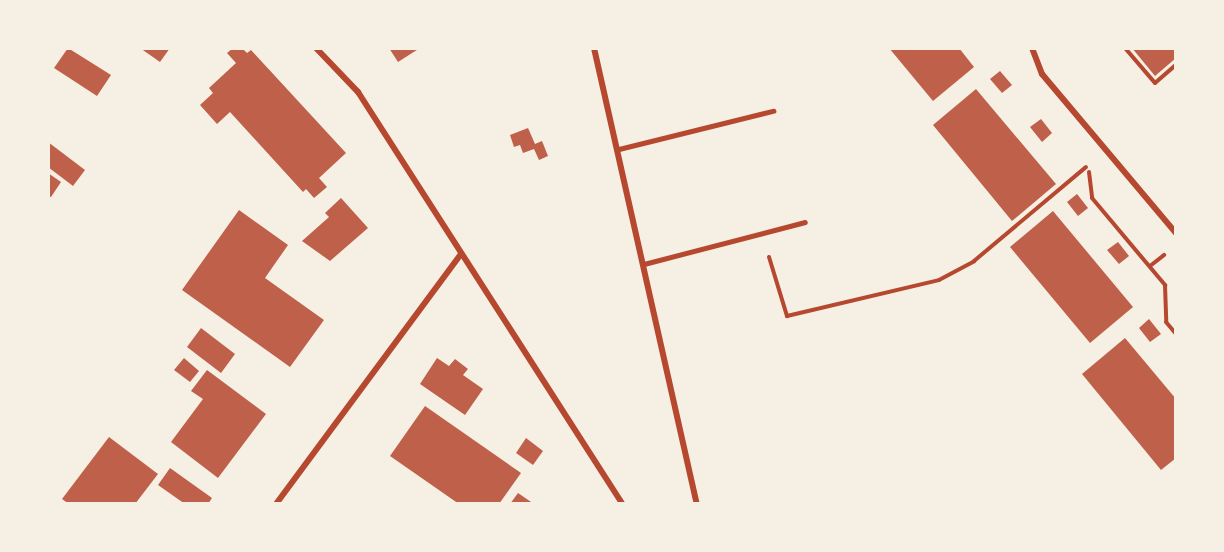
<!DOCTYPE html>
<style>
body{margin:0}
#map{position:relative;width:1224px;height:552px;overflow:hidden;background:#f6efe4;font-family:"Open Sans",sans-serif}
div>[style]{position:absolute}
.building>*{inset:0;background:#bf614a}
.path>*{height:4px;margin:-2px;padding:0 2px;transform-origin:2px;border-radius:2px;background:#b5482f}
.service>*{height:4.5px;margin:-2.25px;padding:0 2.25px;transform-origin:2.25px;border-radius:2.25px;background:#b5482f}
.minor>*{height:6px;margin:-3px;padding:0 3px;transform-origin:3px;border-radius:3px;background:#b5482f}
span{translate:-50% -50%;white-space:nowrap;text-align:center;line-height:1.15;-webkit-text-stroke:6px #f6efe4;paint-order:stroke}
.frame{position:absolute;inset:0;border:50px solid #f6efe4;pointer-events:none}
</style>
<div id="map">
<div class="building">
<div style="clip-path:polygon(68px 48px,111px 75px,97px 96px,54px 68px)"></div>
<div style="clip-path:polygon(140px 48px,170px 48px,160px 62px)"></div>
<div style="clip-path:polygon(233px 48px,242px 48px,247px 53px,251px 50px,346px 153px,319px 178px,327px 187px,314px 198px,306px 189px,303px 192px,230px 112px,217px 124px,200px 105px,213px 93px,209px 88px,236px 63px,227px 53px)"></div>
<div style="clip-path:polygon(389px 48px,420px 48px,398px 62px)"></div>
<div style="clip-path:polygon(889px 48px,959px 48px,974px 67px,933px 101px)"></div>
<div style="clip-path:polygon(1132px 48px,1176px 48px,1176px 58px,1155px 76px)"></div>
<div style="clip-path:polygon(1000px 71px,1012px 85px,1002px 93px,990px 79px)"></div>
<div style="clip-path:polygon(976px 89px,1056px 184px,1012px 221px,933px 125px)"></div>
<div style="clip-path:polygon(1041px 119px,1052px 133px,1042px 142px,1030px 127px)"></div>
<div style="clip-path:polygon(528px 128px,535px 144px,542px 141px,548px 156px,539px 160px,534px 149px,523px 153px,520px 145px,514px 147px,510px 135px)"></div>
<div style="clip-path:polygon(48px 142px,85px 170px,73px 186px,48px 167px)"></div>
<div style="clip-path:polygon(48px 173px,61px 182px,51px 197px,48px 196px)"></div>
<div style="clip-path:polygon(1077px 194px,1088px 208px,1078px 216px,1067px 202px)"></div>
<div style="clip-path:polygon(341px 198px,368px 228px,330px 261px,302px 241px,329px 217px,325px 213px)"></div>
<div style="clip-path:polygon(239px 210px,288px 245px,265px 278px,324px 320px,290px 367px,182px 290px)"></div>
<div style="clip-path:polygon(1053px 211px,1133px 307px,1090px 343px,1010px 247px)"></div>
<div style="clip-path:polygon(1118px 242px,1129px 256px,1119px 264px,1107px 250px)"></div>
<div style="clip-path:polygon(1149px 319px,1161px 334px,1150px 342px,1139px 328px)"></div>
<div style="clip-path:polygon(201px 328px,235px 354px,221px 373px,187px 347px)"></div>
<div style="clip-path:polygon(1125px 338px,1176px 399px,1176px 458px,1161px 470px,1082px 374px)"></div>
<div style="clip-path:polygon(184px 358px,199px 371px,190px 382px,174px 370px)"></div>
<div style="clip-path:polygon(437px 358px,449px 366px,455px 359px,468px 369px,463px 375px,483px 389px,465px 415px,420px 384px)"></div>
<div style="clip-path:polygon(207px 370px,266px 414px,218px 478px,171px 442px,203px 399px,191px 391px)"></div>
<div style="clip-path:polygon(425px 406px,521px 473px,499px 504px,459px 504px,390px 456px)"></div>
<div style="clip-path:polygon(109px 437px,158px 474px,135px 504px,69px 504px,62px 499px)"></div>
<div style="clip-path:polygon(526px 438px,543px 451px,533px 465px,516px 453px)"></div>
<div style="clip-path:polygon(170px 468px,212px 498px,208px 504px,185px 504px,158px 485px)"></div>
<div style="clip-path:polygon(518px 493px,534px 504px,510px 504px)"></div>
</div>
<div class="path">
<div style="left:1125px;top:48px;width:46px;rotate:49.4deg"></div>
<div style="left:1155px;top:83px;width:28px;rotate:-41deg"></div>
<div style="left:1089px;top:172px;width:26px;rotate:83deg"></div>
<div style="left:1092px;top:198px;width:114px;rotate:50deg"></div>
<div style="left:1165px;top:285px;width:37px;rotate:88deg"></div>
<div style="left:1166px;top:322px;width:16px;rotate:50deg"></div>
<div style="left:769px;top:257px;width:62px;rotate:73deg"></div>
<div style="left:787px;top:316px;width:156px;rotate:-13.3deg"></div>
<div style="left:939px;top:280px;width:40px;rotate:-28deg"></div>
<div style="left:974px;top:261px;width:146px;rotate:-40deg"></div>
<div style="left:1150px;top:266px;width:18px;rotate:-38deg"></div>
</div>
<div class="service">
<div style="left:619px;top:149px;width:159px;rotate:-13.9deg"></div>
<div style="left:644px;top:264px;width:166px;rotate:-14.6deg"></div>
</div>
<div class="minor">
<div style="left:316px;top:48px;width:61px;rotate:46.3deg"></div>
<div style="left:358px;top:92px;width:489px;rotate:57.3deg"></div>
<div style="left:594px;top:48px;width:467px;rotate:77.3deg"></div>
<div style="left:1032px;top:48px;width:28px;rotate:69deg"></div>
<div style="left:1042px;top:74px;width:208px;rotate:49.9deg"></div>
<div style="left:276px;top:504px;width:311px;rotate:-53.5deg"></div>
</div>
<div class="frame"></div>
</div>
